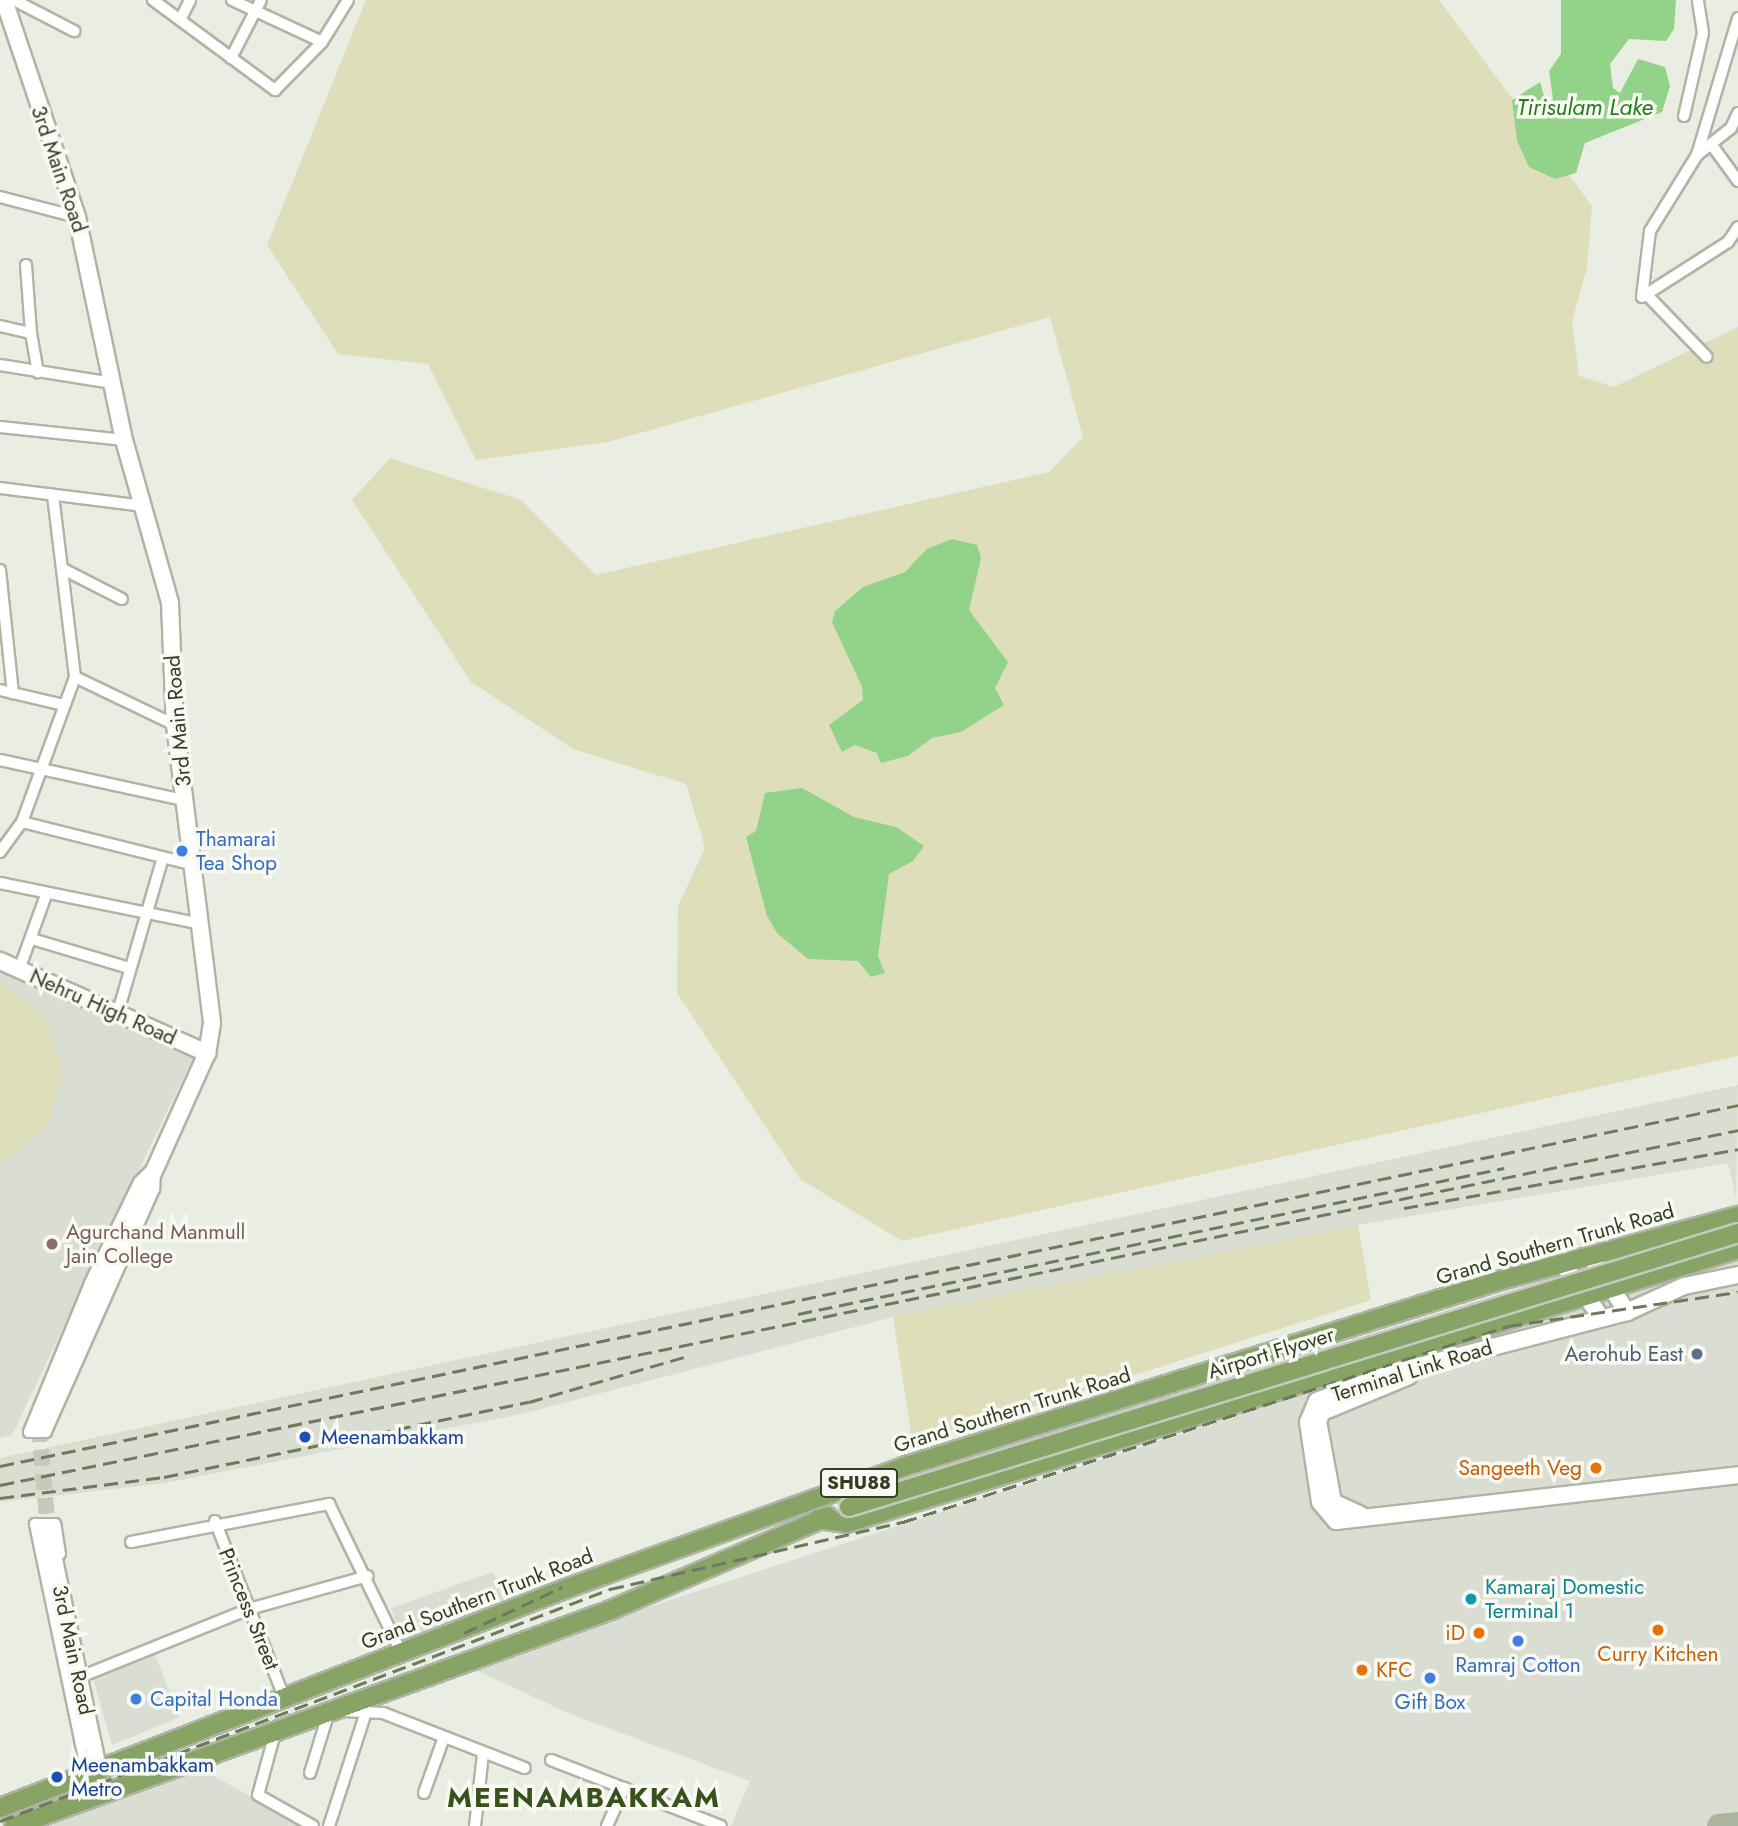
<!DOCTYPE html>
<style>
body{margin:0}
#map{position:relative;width:1738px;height:1826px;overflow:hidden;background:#eaede2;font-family:Jost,sans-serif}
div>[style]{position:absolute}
.built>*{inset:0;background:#daddd1}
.green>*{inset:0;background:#dedebb}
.water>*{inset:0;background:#93d389}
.taxiway>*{height:24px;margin:-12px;padding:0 12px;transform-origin:12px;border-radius:12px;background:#acb49f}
.secondary-tunnel>*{height:16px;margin-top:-8px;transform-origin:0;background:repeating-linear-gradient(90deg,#c5cabc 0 16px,transparent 0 24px)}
.roads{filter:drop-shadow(2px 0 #afb5a5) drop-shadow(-2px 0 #afb5a5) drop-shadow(0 2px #afb5a5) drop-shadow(0 -2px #afb5a5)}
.street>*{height:10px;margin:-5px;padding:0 5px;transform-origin:5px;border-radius:5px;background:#fff}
.secondary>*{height:16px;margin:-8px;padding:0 8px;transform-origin:8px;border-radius:8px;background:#fff}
.primary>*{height:18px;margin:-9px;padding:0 9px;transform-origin:9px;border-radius:9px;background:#87a366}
.rail>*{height:2.5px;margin-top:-1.25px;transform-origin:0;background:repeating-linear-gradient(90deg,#6d7a5c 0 14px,transparent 0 21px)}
.bridges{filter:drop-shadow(2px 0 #c6c9c1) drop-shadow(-2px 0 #c6c9c1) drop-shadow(0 2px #c6c9c1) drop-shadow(0 -2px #c6c9c1)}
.primary-bridge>*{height:18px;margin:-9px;padding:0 9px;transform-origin:9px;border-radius:9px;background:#87a366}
.dots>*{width:19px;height:19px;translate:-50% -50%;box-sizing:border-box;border:4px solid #f8f9f3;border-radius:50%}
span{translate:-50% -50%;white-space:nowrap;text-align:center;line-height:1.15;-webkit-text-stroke:7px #f8f9f3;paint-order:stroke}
.shield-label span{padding:2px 5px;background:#f8f9f3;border:2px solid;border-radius:5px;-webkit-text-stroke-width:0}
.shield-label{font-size:19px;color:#323e22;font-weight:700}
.street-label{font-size:21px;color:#323e22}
.shop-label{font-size:21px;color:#366cbe}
.left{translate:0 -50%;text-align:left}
.education-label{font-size:21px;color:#785e54}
.service-label{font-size:21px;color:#4e5e75}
.right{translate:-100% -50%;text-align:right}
.transit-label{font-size:21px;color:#164399}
.food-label{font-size:21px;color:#c56008}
.culture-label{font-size:21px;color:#0d838f}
.water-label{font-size:23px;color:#267c1a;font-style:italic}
.district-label{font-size:28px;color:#38511d;font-weight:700;letter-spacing:2px}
</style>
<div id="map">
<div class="built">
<div style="clip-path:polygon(0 967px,195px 1053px,12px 1435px,0 1438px)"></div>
<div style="clip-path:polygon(1738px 1085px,1736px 1199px,1728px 1163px,1358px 1225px,893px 1317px,521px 1414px,165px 1483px,0 1502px,0 1458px)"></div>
<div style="clip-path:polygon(1738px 1253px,1738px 1826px,731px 1826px,750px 1781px,570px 1714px,467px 1666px)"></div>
<div style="clip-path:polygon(493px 1572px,506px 1606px,403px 1642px,391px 1608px)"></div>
<div style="clip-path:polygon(155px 1655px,180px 1717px,112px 1745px,93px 1678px)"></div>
<div style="clip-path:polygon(193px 1765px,306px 1826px,38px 1826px)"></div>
</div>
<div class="green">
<div style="clip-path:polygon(366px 0,1439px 0,1592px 206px,1587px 268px,1572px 321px,1579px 376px,1614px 387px,1738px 327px,1738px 1056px,902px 1241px,800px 1179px,677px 993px,678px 906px,705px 848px,686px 784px,573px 749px,471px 682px,352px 500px,390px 458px,521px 500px,596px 575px,1049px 472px,1083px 437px,1050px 317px,608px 442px,476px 460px,428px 364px,338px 354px,267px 245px)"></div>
<div style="clip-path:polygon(0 982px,45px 1017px,63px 1072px,47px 1127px,0 1165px)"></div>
<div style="clip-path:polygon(1358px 1225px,1371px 1300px,913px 1445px,893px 1317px)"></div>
</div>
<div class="water">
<div style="clip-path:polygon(1561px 0,1676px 0,1674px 29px,1666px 41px,1629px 39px,1610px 64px,1613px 88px,1620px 93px,1638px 59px,1665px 67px,1670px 86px,1662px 112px,1585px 143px,1576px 173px,1555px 179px,1529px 167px,1517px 141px,1512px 100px,1540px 82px,1547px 106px,1553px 99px,1549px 71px,1561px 54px)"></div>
<div style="clip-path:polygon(952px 539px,977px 545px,981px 558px,969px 610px,1008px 662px,995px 688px,1004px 705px,961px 732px,932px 738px,908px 756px,881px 763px,877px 753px,855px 745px,842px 752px,829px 725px,863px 700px,862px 687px,832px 622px,835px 611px,863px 587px,905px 572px,927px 549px)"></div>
<div style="clip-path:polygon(802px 788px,854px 817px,896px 827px,924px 846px,913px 861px,889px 874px,878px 956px,885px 973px,871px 977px,858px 961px,808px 959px,777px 933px,767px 916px,746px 837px,756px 831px,765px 793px)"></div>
</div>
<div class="taxiway">
<div style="left:1719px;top:1826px;width:19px;rotate:-6deg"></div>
</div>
<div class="secondary-tunnel">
<div style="left:39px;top:1426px;width:105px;rotate:85.1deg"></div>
</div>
<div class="roads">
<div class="street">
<div style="left:14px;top:0;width:68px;rotate:27.3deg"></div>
<div style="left:153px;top:0;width:152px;rotate:36.4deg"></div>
<div style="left:275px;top:90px;width:67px;rotate:-45.6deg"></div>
<div style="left:322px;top:42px;width:49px;rotate:-58.2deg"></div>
<div style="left:232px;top:0;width:99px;rotate:25deg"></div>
<div style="left:181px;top:18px;width:20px;rotate:-63deg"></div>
<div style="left:231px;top:58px;width:65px;rotate:-62.7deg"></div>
<div style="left:1738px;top:113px;width:17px;rotate:115deg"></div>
<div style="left:1731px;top:128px;width:43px;rotate:141.5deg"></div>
<div style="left:1697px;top:155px;width:89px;rotate:121.7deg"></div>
<div style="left:1650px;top:231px;width:66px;rotate:96.9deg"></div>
<div style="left:1642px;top:297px;width:102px;rotate:-32.6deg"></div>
<div style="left:1728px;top:242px;width:18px;rotate:-56deg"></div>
<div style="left:1684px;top:116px;width:85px;rotate:-77.1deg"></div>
<div style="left:1703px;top:33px;width:33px;rotate:-99deg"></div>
<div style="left:1711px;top:144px;width:46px;rotate:53.9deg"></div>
<div style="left:1697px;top:155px;width:143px;rotate:-73.3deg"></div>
<div style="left:0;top:197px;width:80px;rotate:14.6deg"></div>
<div style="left:26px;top:265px;width:68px;rotate:85.8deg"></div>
<div style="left:1649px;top:297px;width:83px;rotate:46deg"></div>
<div style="left:0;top:326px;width:32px;rotate:13deg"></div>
<div style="left:31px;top:333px;width:40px;rotate:80deg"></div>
<div style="left:0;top:365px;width:114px;rotate:9.1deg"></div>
<div style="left:0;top:427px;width:125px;rotate:6deg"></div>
<div style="left:0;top:488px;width:146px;rotate:7.1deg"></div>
<div style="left:63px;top:569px;width:66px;rotate:27deg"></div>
<div style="left:0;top:570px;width:124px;rotate:84deg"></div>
<div style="left:75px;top:677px;width:111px;rotate:25.6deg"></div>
<div style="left:0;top:690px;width:66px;rotate:13.2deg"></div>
<div style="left:0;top:760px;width:188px;rotate:12.3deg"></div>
<div style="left:22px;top:822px;width:174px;rotate:14deg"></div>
<div style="left:0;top:852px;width:37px;rotate:-54deg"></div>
<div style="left:22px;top:822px;width:154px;rotate:-69.9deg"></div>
<div style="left:75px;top:677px;width:183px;rotate:-96.9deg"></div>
<div style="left:0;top:883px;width:205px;rotate:11.5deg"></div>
<div style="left:32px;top:939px;width:101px;rotate:16.6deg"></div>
<div style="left:19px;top:970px;width:80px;rotate:-70.2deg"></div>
<div style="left:118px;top:1012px;width:161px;rotate:-73.8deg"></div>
<div style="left:155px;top:1166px;width:23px;rotate:92deg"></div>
<div style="left:154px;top:1189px;width:266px;rotate:114deg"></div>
<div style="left:46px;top:1432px;width:17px;rotate:180deg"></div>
<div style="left:29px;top:1432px;width:161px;rotate:-67.7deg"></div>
<div style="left:90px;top:1283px;width:112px;rotate:-64.1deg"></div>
<div style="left:139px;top:1182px;width:23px;rotate:-45deg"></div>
<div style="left:215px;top:1521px;width:189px;rotate:68.6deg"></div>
<div style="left:131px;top:1542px;width:202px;rotate:-10.9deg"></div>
<div style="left:329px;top:1504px;width:165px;rotate:64.1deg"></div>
<div style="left:60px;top:1554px;width:30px;rotate:-99deg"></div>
<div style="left:55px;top:1524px;width:20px;rotate:180deg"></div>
<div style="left:35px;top:1524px;width:254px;rotate:78.2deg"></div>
<div style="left:85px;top:1675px;width:177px;rotate:-21.9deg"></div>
<div style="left:249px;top:1609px;width:123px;rotate:-15.5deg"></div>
<div style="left:344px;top:1711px;width:39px;rotate:3deg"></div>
<div style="left:383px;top:1713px;width:152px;rotate:21.2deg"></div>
<div style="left:275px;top:1733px;width:64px;rotate:105.3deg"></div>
<div style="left:258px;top:1795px;width:63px;rotate:29.4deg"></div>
<div style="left:551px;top:1760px;width:182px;rotate:21.2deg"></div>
<div style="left:310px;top:1773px;width:61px;rotate:-72.8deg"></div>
<div style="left:424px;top:1793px;width:56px;rotate:-70.3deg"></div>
<div style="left:329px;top:1826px;width:120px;rotate:-72deg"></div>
<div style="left:475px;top:1826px;width:72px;rotate:-83.7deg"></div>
<div style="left:607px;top:1826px;width:42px;rotate:-65.9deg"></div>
</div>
<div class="secondary">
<div style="left:4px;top:0;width:229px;rotate:71.4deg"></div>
<div style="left:77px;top:217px;width:228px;rotate:78.1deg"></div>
<div style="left:124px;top:440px;width:169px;rotate:74.2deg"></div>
<div style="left:170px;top:603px;width:122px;rotate:87.7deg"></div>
<div style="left:175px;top:725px;width:300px;rotate:82.9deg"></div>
<div style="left:212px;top:1023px;width:30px;rotate:99deg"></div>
<div style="left:207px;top:1053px;width:409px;rotate:114.2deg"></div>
<div style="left:0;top:961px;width:227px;rotate:24deg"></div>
<div style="left:1591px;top:1257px;width:66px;rotate:56.8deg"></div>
<div style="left:1563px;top:1264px;width:65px;rotate:54.4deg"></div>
<div style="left:1738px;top:1275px;width:55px;rotate:168.5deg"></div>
<div style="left:1684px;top:1286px;width:63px;rotate:155.5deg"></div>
<div style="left:1627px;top:1312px;width:250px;rotate:165.4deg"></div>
<div style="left:1385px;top:1375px;width:73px;rotate:159.1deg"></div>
<div style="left:1317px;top:1401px;width:23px;rotate:113deg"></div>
<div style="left:1308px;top:1422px;width:81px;rotate:81.5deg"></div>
<div style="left:1320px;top:1502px;width:25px;rotate:50deg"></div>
<div style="left:1336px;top:1521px;width:405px;rotate:-6.5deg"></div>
<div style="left:1361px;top:1515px;width:31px;rotate:-155deg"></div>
<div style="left:1333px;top:1502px;width:82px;rotate:-100.5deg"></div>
<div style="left:1318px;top:1421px;width:10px;rotate:-66deg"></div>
<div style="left:1322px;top:1412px;width:94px;rotate:-22.5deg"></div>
<div style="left:48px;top:1531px;width:242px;rotate:78.1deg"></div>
</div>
<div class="primary">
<div style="left:818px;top:1519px;width:29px;rotate:8deg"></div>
<div style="left:847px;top:1523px;width:932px;rotate:-17.09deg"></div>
<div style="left:0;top:1808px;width:606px;rotate:-21.19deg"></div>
<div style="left:565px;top:1589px;width:359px;rotate:-19.8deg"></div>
<div style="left:903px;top:1467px;width:623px;rotate:-17.36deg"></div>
<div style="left:1498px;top:1281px;width:249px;rotate:-15.2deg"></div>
<div style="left:14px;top:1826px;width:635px;rotate:-19.89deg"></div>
<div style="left:611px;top:1610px;width:236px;rotate:-23.4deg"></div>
</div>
</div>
<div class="rail">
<div style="left:1404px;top:1208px;width:339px;rotate:-10deg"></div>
<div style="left:798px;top:1314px;width:721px;rotate:-11.68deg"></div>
<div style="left:0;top:1466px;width:1775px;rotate:-11.73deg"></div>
<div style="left:0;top:1485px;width:1774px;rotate:-11.54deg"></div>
<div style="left:0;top:1498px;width:165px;rotate:-7.3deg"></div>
<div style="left:164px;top:1477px;width:175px;rotate:-11.6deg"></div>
<div style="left:335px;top:1442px;width:198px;rotate:-11.7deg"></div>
<div style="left:529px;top:1402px;width:161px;rotate:-16.2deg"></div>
<div style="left:464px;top:1633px;width:108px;rotate:-25.1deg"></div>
<div style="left:0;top:1821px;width:653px;rotate:-20.82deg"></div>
<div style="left:610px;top:1589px;width:301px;rotate:-12.9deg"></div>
<div style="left:903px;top:1522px;width:636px;rotate:-17.95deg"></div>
<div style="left:1508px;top:1326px;width:232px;rotate:-8.4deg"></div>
</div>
<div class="bridges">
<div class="primary-bridge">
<div style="left:849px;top:1507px;width:930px;rotate:-17.13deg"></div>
</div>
</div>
<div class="dots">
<div style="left:182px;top:851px;background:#3f7fe0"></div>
<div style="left:52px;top:1244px;background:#8d6e63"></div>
<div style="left:1697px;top:1354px;background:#5c6f8a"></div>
<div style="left:305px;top:1437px;background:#1a4fb4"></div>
<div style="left:1596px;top:1468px;background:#e8710a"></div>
<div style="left:1471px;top:1599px;background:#0f9aa8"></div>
<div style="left:1658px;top:1630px;background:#e8710a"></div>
<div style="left:1479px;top:1633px;background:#e8710a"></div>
<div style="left:1518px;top:1641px;background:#3f7fe0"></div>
<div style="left:1362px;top:1670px;background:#e8710a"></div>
<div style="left:1430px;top:1678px;background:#3f7fe0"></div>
<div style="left:136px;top:1699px;background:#3f7fe0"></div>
<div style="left:57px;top:1777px;background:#1a4fb4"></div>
</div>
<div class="shield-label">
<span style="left:859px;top:1483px">SHU88</span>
</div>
<div class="street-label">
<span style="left:59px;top:169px;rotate:71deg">3rd Main Road</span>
<span style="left:178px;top:721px;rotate:-95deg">3rd Main Road</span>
<span style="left:103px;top:1007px;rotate:24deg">Nehru High Road</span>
<span style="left:1555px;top:1244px;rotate:-16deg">Grand Southern Trunk Road</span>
<span style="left:1271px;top:1353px;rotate:-17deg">Airport Flyover</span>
<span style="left:1412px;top:1371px;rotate:-17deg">Terminal Link Road</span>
<span style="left:1012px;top:1410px;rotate:-17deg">Grand Southern Trunk Road</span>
<span style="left:477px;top:1599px;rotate:-21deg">Grand Southern Trunk Road</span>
<span style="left:249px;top:1609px;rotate:68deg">Princess Street</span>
<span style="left:73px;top:1650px;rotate:78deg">3rd Main Road</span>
</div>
<div class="shop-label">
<span class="left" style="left:196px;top:851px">Thamarai<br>Tea Shop</span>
<span style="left:1518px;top:1665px">Ramraj Cotton</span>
<span class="left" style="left:150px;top:1699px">Capital Honda</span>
<span style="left:1430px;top:1702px">Gift Box</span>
</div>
<div class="education-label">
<span class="left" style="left:66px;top:1244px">Agurchand Manmull<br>Jain College</span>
</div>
<div class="service-label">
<span class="right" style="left:1683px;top:1354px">Aerohub East</span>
</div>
<div class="transit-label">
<span class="left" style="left:321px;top:1437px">Meenambakkam</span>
<span class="left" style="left:71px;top:1777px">Meenambakkam<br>Metro</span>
</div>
<div class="food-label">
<span class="right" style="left:1582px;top:1468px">Sangeeth Veg</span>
<span class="right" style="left:1465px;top:1633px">iD</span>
<span style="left:1658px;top:1654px">Curry Kitchen</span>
<span class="left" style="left:1376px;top:1670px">KFC</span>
</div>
<div class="culture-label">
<span class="left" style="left:1485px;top:1599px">Kamaraj Domestic<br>Terminal 1</span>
</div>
<div class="water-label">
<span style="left:1585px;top:107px">Tirisulam Lake</span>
</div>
<div class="district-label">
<span style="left:584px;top:1798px">MEENAMBAKKAM</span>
</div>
</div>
